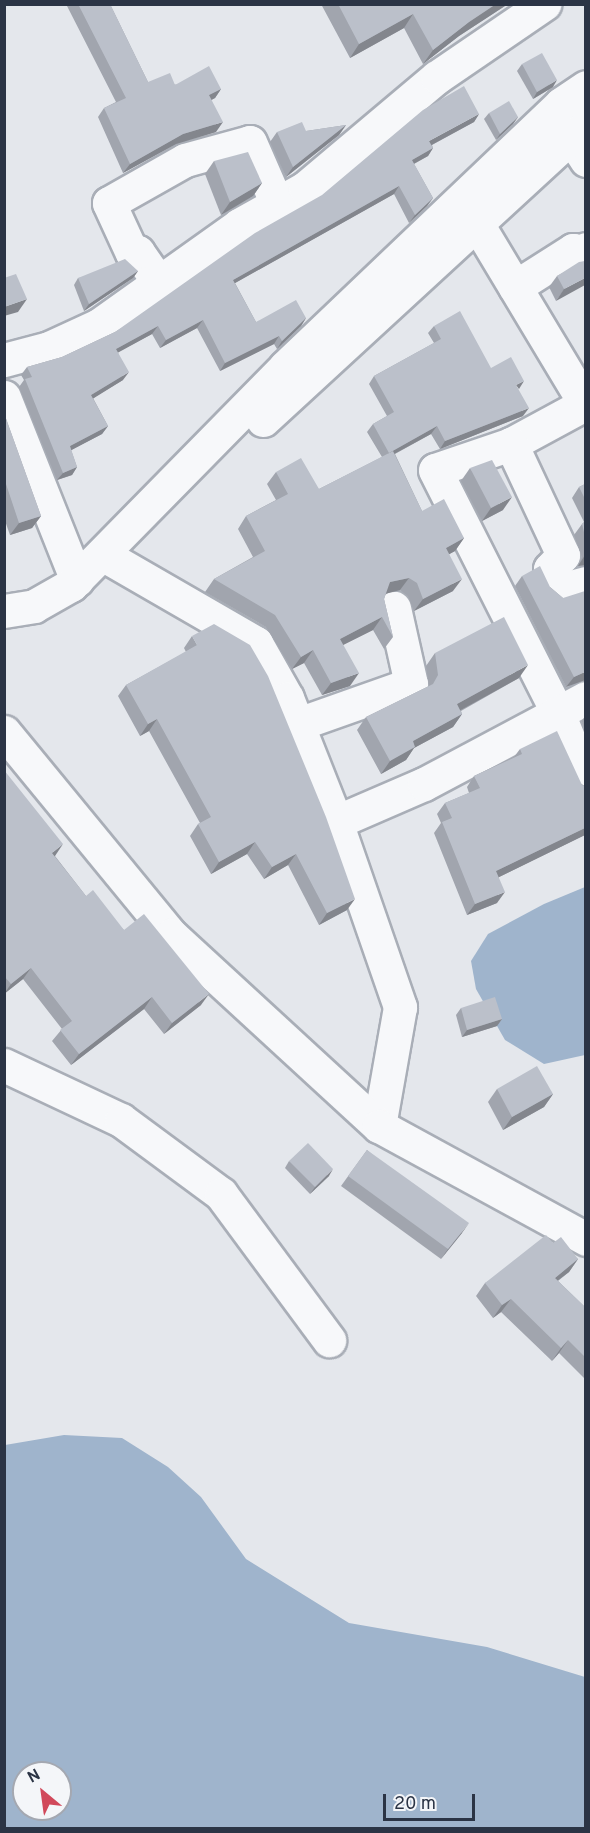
<!DOCTYPE html>
<style>
body{margin:0}
#map{position:relative;width:590px;height:1833px;overflow:hidden;background:#e4e7ec;font-family:Overpass,sans-serif}
div>[style]{position:absolute}
.water>*{inset:0;background:#9fb4cc}
.roads{filter:drop-shadow(2px 0 #a9aeb7) drop-shadow(-2px 0 #a9aeb7) drop-shadow(0 2px #a9aeb7) drop-shadow(0 -2px #a9aeb7)}
.minor>*{height:33px;margin:-16.5px;padding:0 16.5px;transform-origin:16.5px;border-radius:16.5px;background:#f7f8fa}
.wall>*{inset:0;background:#a1a5ae}
.shaded-wall>*{inset:0;background:#83868d}
.building>*{inset:0;background:#bbc0ca}
span{translate:-50% -50%;white-space:nowrap;text-align:center;line-height:1.15;-webkit-text-stroke:4.5px #f4f6f9;paint-order:stroke}
.frame{position:absolute;inset:0;border:6px solid #2b3445;pointer-events:none}
.north{position:absolute;left:12px;top:1761px;width:60px;height:60px;box-sizing:border-box;background:#f4f6f9;border:2px solid #a4a8b1;border-radius:50%;rotate:331deg;font-size:16px;font-weight:700;line-height:24px;text-align:center;color:#2b3445}
.north::after{content:'';display:block;margin:auto;width:21px;height:27px;background:#d1495b;clip-path:polygon(50% 0,100% 100%,50% 72%,0 100%)}
.scale{position:absolute;left:383px;top:1794px;width:92px;height:27px;box-sizing:border-box;border:3px solid #2b3445;border-top:0;padding-left:8px;font-size:18px;line-height:21px;white-space:nowrap;color:#2b3445;-webkit-text-stroke:4px #f4f6f9;paint-order:stroke}
</style>
<div id="map">
<div class="water">
<div style="clip-path:polygon(585px 887px,585px 1055px,544px 1064px,505px 1040px,476px 989px,471px 961px,488px 934px,544px 904px)"></div>
<div style="clip-path:polygon(evenodd,64px 1435px,122px 1438px,168px 1467px,201px 1497px,246px 1559px,349px 1623px,487px 1647px,585px 1677px,585px 1828px,5px 1828px,5px 1445px,64px 1435px,24px 1773px,60px 1773px,60px 1809px,24px 1809px,24px 1773px)"></div>
</div>
<div class="roads">
<div class="minor">
<div style="left:570px;top:135px;width:30px;rotate:57deg"></div>
<div style="left:476px;top:222px;width:214px;rotate:59deg"></div>
<div style="left:160px;top:284px;width:39px;rotate:-125deg"></div>
<div style="left:138px;top:252px;width:6px;rotate:171deg"></div>
<div style="left:132px;top:253px;width:55px;rotate:-114.7deg"></div>
<div style="left:109px;top:203px;width:87px;rotate:-29.5deg"></div>
<div style="left:185px;top:160px;width:67px;rotate:-15.5deg"></div>
<div style="left:250px;top:142px;width:68px;rotate:66.5deg"></div>
<div style="left:515px;top:287px;width:69px;rotate:-32.5deg"></div>
<div style="left:573px;top:250px;width:7px;rotate:63deg"></div>
<div style="left:576px;top:256px;width:12px;rotate:-35deg"></div>
<div style="left:4px;top:360px;width:47px;rotate:-14.9deg"></div>
<div style="left:49px;top:348px;width:55px;rotate:-24.7deg"></div>
<div style="left:99px;top:325px;width:172px;rotate:-35.5deg"></div>
<div style="left:239px;top:225px;width:76px;rotate:-29.3deg"></div>
<div style="left:305px;top:188px;width:172px;rotate:-40.1deg"></div>
<div style="left:437px;top:77px;width:130px;rotate:-34.3deg"></div>
<div style="left:4px;top:397px;width:197px;rotate:68.3deg"></div>
<div style="left:263px;top:420px;width:439px;rotate:-42.6deg"></div>
<div style="left:511px;top:444px;width:84px;rotate:-28.4deg"></div>
<div style="left:102px;top:554px;width:178px;rotate:30deg"></div>
<div style="left:256px;top:643px;width:63px;rotate:60.6deg"></div>
<div style="left:287px;top:698px;width:133px;rotate:68.4deg"></div>
<div style="left:336px;top:822px;width:196px;rotate:70.9deg"></div>
<div style="left:400px;top:1007px;width:121px;rotate:100deg"></div>
<div style="left:586px;top:583px;width:28px;rotate:165deg"></div>
<div style="left:559px;top:590px;width:23px;rotate:-113deg"></div>
<div style="left:550px;top:569px;width:19px;rotate:-47deg"></div>
<div style="left:563px;top:555px;width:123px;rotate:-115.1deg"></div>
<div style="left:511px;top:444px;width:80px;rotate:161.1deg"></div>
<div style="left:435px;top:470px;width:272px;rotate:63.2deg"></div>
<div style="left:558px;top:713px;width:74px;rotate:67.6deg"></div>
<div style="left:4px;top:611px;width:30px;rotate:-9deg"></div>
<div style="left:34px;top:606px;width:43px;rotate:-29.6deg"></div>
<div style="left:71px;top:585px;width:305px;rotate:-45.5deg"></div>
<div style="left:285px;top:367px;width:381px;rotate:-43.6deg"></div>
<div style="left:561px;top:104px;width:30px;rotate:-34deg"></div>
<div style="left:298px;top:724px;width:120px;rotate:-19.5deg"></div>
<div style="left:411px;top:684px;width:78px;rotate:-102.6deg"></div>
<div style="left:4px;top:732px;width:263px;rotate:50.6deg"></div>
<div style="left:171px;top:935px;width:282px;rotate:42.6deg"></div>
<div style="left:379px;top:1126px;width:236px;rotate:28.6deg"></div>
<div style="left:336px;top:822px;width:96px;rotate:-23.4deg"></div>
<div style="left:424px;top:784px;width:183px;rotate:-28deg"></div>
<div style="left:4px;top:1065px;width:129px;rotate:25.2deg"></div>
<div style="left:121px;top:1120px;width:124px;rotate:36.5deg"></div>
<div style="left:221px;top:1194px;width:182px;rotate:53.5deg"></div>
</div>
</div>
<div class="wall">
<div style="clip-path:polygon(68px 4px,110px 4px,148px 82px,221px 89px,215px 98px,211px 100px,216px 132px,176px 144px,123px 173px,98px 117px,104px 108px,116px 102px,67px 6px)"></div>
<div style="clip-path:polygon(321px 4px,508px 4px,459px 36px,423px 64px,404px 28px,350px 58px)"></div>
<div style="clip-path:polygon(522px 64px,553px 87px,533px 99px,517px 71px)"></div>
<div style="clip-path:polygon(489px 113px,518px 117px,513px 124px,496px 140px,484px 119px)"></div>
<div style="clip-path:polygon(479px 114px,474px 122px,432px 145px,433px 148px,428px 156px,414px 164px,433px 198px,427px 206px,409px 223px,394px 194px,235px 283px,256px 322px,306px 318px,301px 326px,277px 349px,274px 344px,220px 371px,197px 328px,160px 348px,152px 334px,118px 352px,123px 380px,93px 398px,108px 426px,102px 434px,71px 450px,77px 467px,72px 475px,57px 480px,19px 387px,24px 380px,21px 375px,27px 367px,62px 357px,115px 332px)"></div>
<div style="clip-path:polygon(346px 125px,339px 135px,286px 177px,270px 142px,277px 132px,306px 131px)"></div>
<div style="clip-path:polygon(214px 161px,262px 183px,253px 196px,221px 215px,205px 174px)"></div>
<div style="clip-path:polygon(585px 261px,556px 301px,549px 287px,557px 276px)"></div>
<div style="clip-path:polygon(138px 271px,133px 278px,84px 311px,74px 285px,78px 278px)"></div>
<div style="clip-path:polygon(434px 326px,518px 389px,523px 416px,440px 449px,431px 434px,395px 454px,422px 511px,464px 538px,455px 551px,449px 554px,453px 591px,414px 611px,408px 596px,400px 590px,386px 593px,384px 599px,393px 637px,384px 649px,373px 630px,343px 645px,350px 686px,322px 695px,304px 663px,292px 669px,266px 627px,205px 592px,214px 579px,253px 557px,238px 529px,246px 516px,276px 500px,267px 484px,276px 472px,319px 489px,382px 457px,367px 432px,373px 424px,387px 416px,369px 384px,374px 376px,434px 343px,428px 333px)"></div>
<div style="clip-path:polygon(4px 413px,41px 516px,32px 528px,10px 535px,4px 518px)"></div>
<div style="clip-path:polygon(470px 468px,503px 510px,482px 521px,461px 481px)"></div>
<div style="clip-path:polygon(585px 484px,585px 565px,578px 566px,582px 557px,574px 535px,582px 524px,584px 522px,572px 498px,579px 487px)"></div>
<div style="clip-path:polygon(522px 576px,550px 587px,563px 598px,585px 680px,566px 687px,515px 586px)"></div>
<div style="clip-path:polygon(192px 636px,347px 910px,319px 925px,288px 865px,264px 879px,247px 854px,211px 874px,190px 836px,198px 824px,200px 823px,149px 731px,140px 736px,118px 696px,126px 685px,186px 652px,184px 648px)"></div>
<div style="clip-path:polygon(435px 653px,519px 678px,461px 711px,462px 714px,453px 727px,414px 748px,406px 760px,381px 774px,357px 730px,366px 717px,429px 686px,426px 666px)"></div>
<div style="clip-path:polygon(585px 716px,585px 731px,582px 721px)"></div>
<div style="clip-path:polygon(520px 749px,585px 786px,585px 835px,499px 877px,497px 903px,467px 915px,434px 833px,441px 823px,437px 814px,445px 803px,469px 793px,467px 787px,474px 776px,514px 757px)"></div>
<div style="clip-path:polygon(4px 770px,55px 856px,86px 896px,124px 930px,201px 1005px,164px 1034px,144px 1009px,71px 1065px,52px 1041px,62px 1029px,23px 979px,4px 994px)"></div>
<div style="clip-path:polygon(461px 1008px,502px 1019px,497px 1026px,462px 1037px,456px 1015px)"></div>
<div style="clip-path:polygon(497px 1089px,553px 1094px,544px 1107px,503px 1130px,488px 1102px)"></div>
<div style="clip-path:polygon(367px 1150px,462px 1233px,441px 1259px,341px 1186px)"></div>
<div style="clip-path:polygon(289px 1161px,329px 1176px,310px 1194px,285px 1168px)"></div>
<div style="clip-path:polygon(553px 1243px,578px 1259px,569px 1272px,558px 1281px,585px 1307px,585px 1379px,559px 1353px,552px 1361px,501px 1312px,493px 1318px,476px 1296px,485px 1283px)"></div>
</div>
<div class="shaded-wall">
<div style="clip-path:polygon(496px 4px,508px 4px,459px 36px,423px 64px,433px 50px,469px 22px)"></div>
<div style="clip-path:polygon(413px 14px,404px 28px,350px 58px,359px 44px)"></div>
<div style="clip-path:polygon(557px 80px,553px 87px,533px 99px,537px 92px)"></div>
<div style="clip-path:polygon(221px 89px,215px 98px,202px 105px,209px 95px)"></div>
<div style="clip-path:polygon(479px 114px,474px 122px,424px 149px,429px 141px)"></div>
<div style="clip-path:polygon(518px 117px,513px 124px,496px 140px,500px 134px)"></div>
<div style="clip-path:polygon(223px 122px,216px 132px,176px 144px,123px 173px,130px 164px,183px 134px)"></div>
<div style="clip-path:polygon(346px 125px,339px 135px,286px 177px,293px 167px)"></div>
<div style="clip-path:polygon(433px 148px,428px 156px,406px 168px,412px 160px)"></div>
<div style="clip-path:polygon(262px 183px,253px 196px,221px 215px,230px 202px)"></div>
<div style="clip-path:polygon(399px 186px,394px 194px,228px 287px,233px 280px)"></div>
<div style="clip-path:polygon(433px 198px,427px 206px,409px 223px,415px 215px)"></div>
<div style="clip-path:polygon(138px 271px,133px 278px,84px 311px,89px 304px)"></div>
<div style="clip-path:polygon(585px 278px,585px 285px,556px 301px,564px 289px)"></div>
<div style="clip-path:polygon(27px 299px,18px 312px,4px 316px,4px 307px)"></div>
<div style="clip-path:polygon(306px 318px,301px 326px,277px 349px,282px 341px)"></div>
<div style="clip-path:polygon(203px 320px,197px 328px,160px 348px,166px 340px)"></div>
<div style="clip-path:polygon(158px 326px,152px 334px,110px 357px,116px 349px)"></div>
<div style="clip-path:polygon(279px 336px,274px 344px,220px 371px,225px 363px)"></div>
<div style="clip-path:polygon(129px 372px,123px 380px,86px 403px,91px 395px)"></div>
<div style="clip-path:polygon(524px 381px,519px 389px,516px 385px)"></div>
<div style="clip-path:polygon(529px 408px,523px 416px,440px 449px,445px 441px)"></div>
<div style="clip-path:polygon(108px 426px,102px 434px,64px 454px,70px 446px)"></div>
<div style="clip-path:polygon(437px 426px,431px 434px,383px 460px,389px 453px)"></div>
<div style="clip-path:polygon(77px 467px,72px 475px,57px 480px,63px 473px)"></div>
<div style="clip-path:polygon(512px 497px,503px 510px,482px 521px,491px 508px)"></div>
<div style="clip-path:polygon(41px 516px,32px 528px,10px 535px,19px 523px)"></div>
<div style="clip-path:polygon(464px 538px,455px 551px,437px 561px,446px 548px)"></div>
<div style="clip-path:polygon(585px 555px,585px 565px,578px 566px)"></div>
<div style="clip-path:polygon(409px 578px,400px 590px,381px 595px,390px 582px)"></div>
<div style="clip-path:polygon(462px 579px,453px 591px,414px 611px,423px 599px)"></div>
<div style="clip-path:polygon(382px 617px,373px 630px,331px 651px,340px 639px)"></div>
<div style="clip-path:polygon(313px 650px,304px 663px,292px 669px,301px 657px)"></div>
<div style="clip-path:polygon(528px 665px,519px 678px,448px 717px,457px 704px)"></div>
<div style="clip-path:polygon(585px 672px,585px 680px,566px 687px,574px 677px)"></div>
<div style="clip-path:polygon(359px 673px,350px 686px,322px 695px,331px 683px)"></div>
<div style="clip-path:polygon(462px 714px,453px 727px,414px 748px,406px 760px,381px 774px,390px 761px,413px 741px)"></div>
<div style="clip-path:polygon(157px 719px,149px 731px,140px 736px,148px 724px)"></div>
<div style="clip-path:polygon(585px 828px,585px 835px,489px 882px,496px 871px)"></div>
<div style="clip-path:polygon(255px 842px,247px 854px,211px 874px,219px 862px)"></div>
<div style="clip-path:polygon(63px 844px,55px 856px,44px 864px,52px 853px)"></div>
<div style="clip-path:polygon(296px 854px,288px 865px,264px 879px,272px 867px)"></div>
<div style="clip-path:polygon(505px 892px,497px 903px,467px 915px,475px 904px)"></div>
<div style="clip-path:polygon(355px 899px,347px 910px,319px 925px,327px 913px)"></div>
<div style="clip-path:polygon(31px 968px,23px 979px,4px 994px,11px 984px)"></div>
<div style="clip-path:polygon(209px 994px,201px 1005px,164px 1034px,172px 1023px)"></div>
<div style="clip-path:polygon(152px 997px,144px 1009px,71px 1065px,79px 1054px)"></div>
<div style="clip-path:polygon(502px 1019px,497px 1026px,462px 1037px,467px 1030px)"></div>
<div style="clip-path:polygon(553px 1094px,544px 1107px,503px 1130px,512px 1117px)"></div>
<div style="clip-path:polygon(333px 1169px,329px 1176px,310px 1194px,315px 1187px)"></div>
<div style="clip-path:polygon(469px 1223px,462px 1233px,441px 1259px,448px 1249px)"></div>
<div style="clip-path:polygon(578px 1259px,569px 1272px,545px 1290px,555px 1278px)"></div>
<div style="clip-path:polygon(511px 1299px,501px 1312px,493px 1318px,502px 1305px)"></div>
<div style="clip-path:polygon(568px 1340px,559px 1353px,552px 1361px,561px 1348px)"></div>
</div>
<div class="building">
<div style="clip-path:polygon(78px 4px,110px 4px,148px 82px,170px 73px,175px 85px,209px 66px,221px 89px,209px 95px,223px 122px,183px 134px,130px 164px,104px 108px,126px 98px)"></div>
<div style="clip-path:polygon(338px 4px,443px 5px,496px 4px,469px 22px,433px 50px,413px 14px,359px 44px)"></div>
<div style="clip-path:polygon(542px 53px,557px 80px,537px 92px,522px 64px)"></div>
<div style="clip-path:polygon(464px 86px,479px 114px,429px 141px,433px 148px,412px 160px,433px 198px,415px 215px,399px 186px,233px 280px,256px 322px,296px 300px,306px 318px,282px 341px,279px 336px,225px 363px,203px 320px,166px 340px,158px 326px,116px 349px,129px 372px,91px 395px,108px 426px,70px 446px,77px 467px,63px 473px,25px 379px,32px 377px,27px 367px,62px 357px,115px 332px,255px 233px,322px 195px,423px 110px)"></div>
<div style="clip-path:polygon(509px 101px,518px 117px,500px 134px,489px 113px)"></div>
<div style="clip-path:polygon(302px 122px,306px 131px,346px 125px,293px 167px,277px 132px)"></div>
<div style="clip-path:polygon(248px 152px,262px 183px,230px 202px,214px 161px)"></div>
<div style="clip-path:polygon(125px 259px,138px 271px,89px 304px,78px 278px)"></div>
<div style="clip-path:polygon(585px 261px,585px 278px,564px 289px,557px 276px,579px 262px)"></div>
<div style="clip-path:polygon(16px 274px,27px 299px,4px 307px,4px 278px)"></div>
<div style="clip-path:polygon(460px 311px,491px 368px,511px 357px,524px 381px,516px 385px,529px 408px,445px 441px,437px 426px,389px 453px,373px 424px,394px 412px,374px 376px,441px 339px,434px 326px)"></div>
<div style="clip-path:polygon(4px 413px,41px 516px,19px 523px,4px 478px)"></div>
<div style="clip-path:polygon(393px 451px,422px 511px,444px 499px,464px 538px,446px 548px,462px 579px,423px 599px,417px 583px,409px 578px,390px 582px,384px 599px,393px 637px,382px 617px,340px 639px,359px 673px,331px 683px,313px 650px,301px 657px,275px 615px,214px 579px,265px 551px,246px 516px,288px 494px,276px 472px,301px 458px,319px 489px)"></div>
<div style="clip-path:polygon(492px 460px,512px 497px,491px 508px,470px 468px)"></div>
<div style="clip-path:polygon(585px 484px,585px 499px,579px 487px)"></div>
<div style="clip-path:polygon(585px 522px,585px 536px,582px 524px)"></div>
<div style="clip-path:polygon(540px 566px,550px 587px,563px 598px,585px 591px,585px 672px,574px 677px,522px 576px)"></div>
<div style="clip-path:polygon(504px 617px,528px 665px,457px 704px,462px 714px,413px 741px,415px 747px,390px 761px,366px 717px,433px 684px,438px 675px,435px 653px)"></div>
<div style="clip-path:polygon(214px 624px,250px 645px,268px 676px,326px 817px,355px 899px,327px 913px,296px 854px,272px 867px,255px 842px,219px 862px,198px 824px,211px 817px,157px 719px,148px 724px,126px 685px,197px 645px,192px 636px)"></div>
<div style="clip-path:polygon(557px 731px,582px 785px,585px 786px,585px 828px,496px 871px,505px 892px,475px 904px,442px 822px,452px 818px,445px 803px,480px 788px,474px 776px,522px 754px,520px 749px)"></div>
<div style="clip-path:polygon(4px 770px,63px 844px,52px 853px,86px 896px,93px 890px,124px 930px,144px 914px,209px 994px,172px 1023px,152px 997px,79px 1054px,60px 1030px,72px 1021px,31px 968px,11px 984px,4px 976px)"></div>
<div style="clip-path:polygon(495px 997px,502px 1019px,467px 1030px,461px 1008px)"></div>
<div style="clip-path:polygon(537px 1066px,553px 1094px,512px 1117px,497px 1089px)"></div>
<div style="clip-path:polygon(308px 1143px,333px 1169px,315px 1187px,289px 1161px)"></div>
<div style="clip-path:polygon(367px 1150px,469px 1223px,448px 1249px,348px 1176px)"></div>
<div style="clip-path:polygon(546px 1235px,553px 1243px,561px 1237px,578px 1259px,555px 1278px,585px 1307px,585px 1357px,568px 1340px,561px 1348px,511px 1299px,502px 1305px,485px 1283px)"></div>
</div>
<div class="frame"></div>
<div class="north">N</div>
<div class="scale">20 m</div>
</div>
